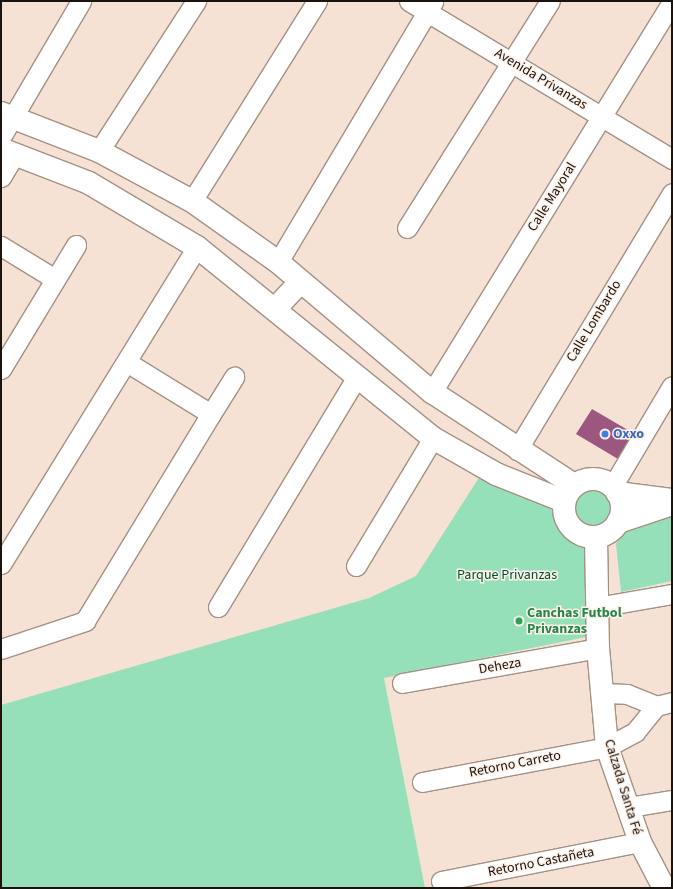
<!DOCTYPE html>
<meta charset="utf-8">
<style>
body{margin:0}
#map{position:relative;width:673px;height:889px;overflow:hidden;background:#f6e2d4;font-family:"Source Sans 3",sans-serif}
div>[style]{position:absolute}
.green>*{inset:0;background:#96e0b9}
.round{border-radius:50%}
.building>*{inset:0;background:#9c5780}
.roads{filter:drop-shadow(1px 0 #a49184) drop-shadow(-1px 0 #a49184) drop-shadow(0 1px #a49184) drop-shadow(0 -1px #a49184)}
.street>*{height:19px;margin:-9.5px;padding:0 9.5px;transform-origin:9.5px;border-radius:9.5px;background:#fff}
.secondary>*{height:22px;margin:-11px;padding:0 11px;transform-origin:11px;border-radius:11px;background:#fff}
.secondary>.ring{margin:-11px;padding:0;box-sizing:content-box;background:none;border:22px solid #fff;border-radius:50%}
.dots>*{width:11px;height:11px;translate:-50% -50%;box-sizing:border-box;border:2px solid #fdf1e8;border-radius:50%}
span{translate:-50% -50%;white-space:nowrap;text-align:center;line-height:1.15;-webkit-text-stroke:3px #fdf1e8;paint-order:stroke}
.street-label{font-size:14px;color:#1a130e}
.shop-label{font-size:14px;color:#366cbe;font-weight:700}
.left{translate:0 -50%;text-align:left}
.park-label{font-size:14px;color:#024b30}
.leisure-label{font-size:14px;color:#27864d;font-weight:700}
.frame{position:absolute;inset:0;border:2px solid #1a130e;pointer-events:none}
</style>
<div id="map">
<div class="green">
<div style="clip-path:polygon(480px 476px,548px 506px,589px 551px,591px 636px,384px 678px,425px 888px,1px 888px,1px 705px,369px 598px,416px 576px)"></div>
<div class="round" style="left:571px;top:485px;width:44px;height:44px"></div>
<div style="clip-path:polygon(672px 516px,672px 581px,621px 592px,616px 544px,628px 527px)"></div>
</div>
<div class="building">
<div style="clip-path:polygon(592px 409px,633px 433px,618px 459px,576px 434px)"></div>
</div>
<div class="roads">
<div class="street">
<div style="left:409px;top:1px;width:307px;rotate:31deg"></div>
<div style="left:1px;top:137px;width:158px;rotate:-59.5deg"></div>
<div style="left:99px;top:151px;width:179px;rotate:-57.1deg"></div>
<div style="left:1px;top:177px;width:27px;rotate:-59deg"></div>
<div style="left:192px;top:201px;width:236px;rotate:-58deg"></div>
<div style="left:407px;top:228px;width:268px;rotate:-57.8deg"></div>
<div style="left:1px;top:246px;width:63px;rotate:31.4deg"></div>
<div style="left:278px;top:262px;width:303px;rotate:-59.2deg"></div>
<div style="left:1px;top:369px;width:145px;rotate:-58.8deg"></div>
<div style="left:432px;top:392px;width:458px;rotate:-58.4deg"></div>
<div style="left:211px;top:414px;width:44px;rotate:-58.1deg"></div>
<div style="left:517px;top:450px;width:300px;rotate:-58.9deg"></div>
<div style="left:612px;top:487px;width:117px;rotate:-59.3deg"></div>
<div style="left:1px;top:564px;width:373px;rotate:-58.3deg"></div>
<div style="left:356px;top:566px;width:149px;rotate:-59deg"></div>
<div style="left:218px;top:607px;width:267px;rotate:-58.9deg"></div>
<div style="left:597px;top:607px;width:76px;rotate:-9.8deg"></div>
<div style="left:1px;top:649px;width:89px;rotate:-18.4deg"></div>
<div style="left:85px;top:621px;width:242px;rotate:-58.7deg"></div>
<div style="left:211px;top:414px;width:97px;rotate:-148.4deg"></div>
<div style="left:402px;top:683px;width:199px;rotate:-10.1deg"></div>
<div style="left:602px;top:693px;width:25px;rotate:2deg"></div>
<div style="left:627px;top:694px;width:31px;rotate:22deg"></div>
<div style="left:656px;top:706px;width:16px;rotate:-14deg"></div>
<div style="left:422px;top:782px;width:188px;rotate:-10.7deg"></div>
<div style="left:607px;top:747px;width:32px;rotate:-28deg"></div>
<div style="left:635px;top:732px;width:33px;rotate:-51deg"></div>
<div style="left:629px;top:807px;width:44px;rotate:-9.2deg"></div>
<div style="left:441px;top:881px;width:203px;rotate:-11.1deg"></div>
</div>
<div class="secondary">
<div style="left:1px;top:113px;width:105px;rotate:21.2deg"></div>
<div style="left:99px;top:151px;width:106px;rotate:28.3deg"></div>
<div style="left:192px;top:201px;width:105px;rotate:35.3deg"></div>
<div style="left:278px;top:262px;width:202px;rotate:40.2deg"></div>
<div style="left:432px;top:392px;width:170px;rotate:33.2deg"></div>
<div style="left:1px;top:149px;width:94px;rotate:21.1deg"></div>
<div style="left:89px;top:183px;width:126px;rotate:30.7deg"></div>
<div style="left:197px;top:247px;width:304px;rotate:39deg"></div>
<div style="left:433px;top:438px;width:73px;rotate:29.7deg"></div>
<div style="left:496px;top:474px;width:73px;rotate:21.7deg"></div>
<div style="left:275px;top:309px;width:37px;rotate:-47deg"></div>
<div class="ring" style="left:564px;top:479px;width:36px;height:36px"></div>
<div style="left:617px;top:493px;width:55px;rotate:7.3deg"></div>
<div style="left:618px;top:522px;width:57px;rotate:-18.4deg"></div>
<div style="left:596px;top:537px;width:111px;rotate:89deg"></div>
<div style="left:598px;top:648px;width:99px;rotate:84.8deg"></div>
<div style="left:607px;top:747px;width:101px;rotate:70.8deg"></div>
<div style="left:640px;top:842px;width:52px;rotate:62.4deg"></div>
</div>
</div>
<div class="dots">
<div style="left:605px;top:434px;background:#3f7fe0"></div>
<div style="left:519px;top:621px;background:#2e9e5b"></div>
</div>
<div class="street-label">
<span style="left:541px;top:79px;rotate:31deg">Avenida Privanzas</span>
<span style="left:552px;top:197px;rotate:-58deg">Calle Mayoral</span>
<span style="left:594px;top:321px;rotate:-59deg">Calle Lombardo</span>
<span style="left:500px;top:666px;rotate:-10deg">Deheza</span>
<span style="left:515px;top:764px;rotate:-11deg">Retorno Carreto</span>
<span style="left:623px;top:787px;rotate:73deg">Calzada Santa Fé</span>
<span style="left:541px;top:862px;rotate:-11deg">Retorno Castañeta</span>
</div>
<div class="shop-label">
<span class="left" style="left:613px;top:434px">Oxxo</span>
</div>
<div class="park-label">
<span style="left:507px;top:575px">Parque Privanzas</span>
</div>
<div class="leisure-label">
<span class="left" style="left:527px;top:621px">Canchas Futbol<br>Privanzas</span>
</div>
<div class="frame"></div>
</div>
